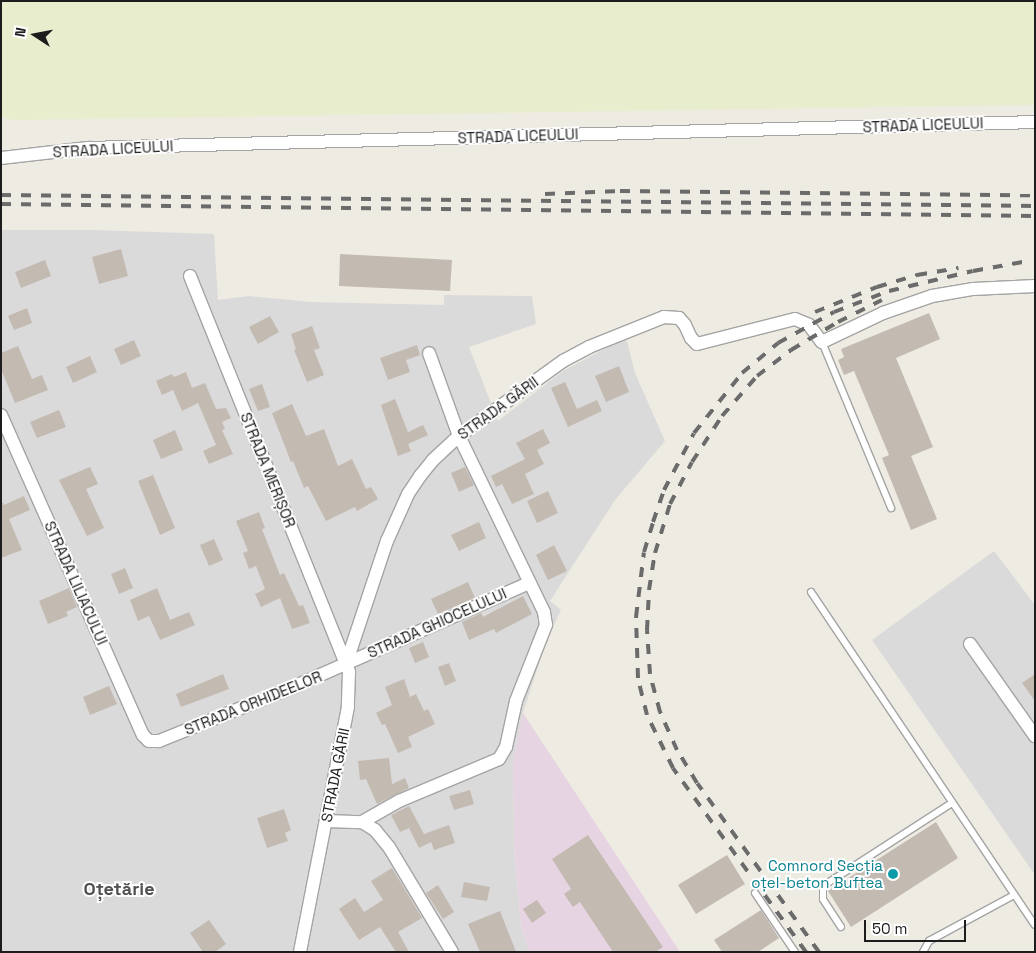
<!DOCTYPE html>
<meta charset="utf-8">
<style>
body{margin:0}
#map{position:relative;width:1036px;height:953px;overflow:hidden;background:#eeebe2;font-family:"Space Grotesk",sans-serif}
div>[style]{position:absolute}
.residential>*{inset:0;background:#dbdada}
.industrial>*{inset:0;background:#e7d4e2}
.farmland>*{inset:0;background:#e8edcd}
.building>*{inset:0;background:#c3bab2}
.roads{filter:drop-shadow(1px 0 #a4a4a4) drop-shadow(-1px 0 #a4a4a4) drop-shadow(0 1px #a4a4a4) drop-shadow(0 -1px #a4a4a4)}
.lane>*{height:6px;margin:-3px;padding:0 3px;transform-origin:3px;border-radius:3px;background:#fff}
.street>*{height:12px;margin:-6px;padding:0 6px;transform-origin:6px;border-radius:6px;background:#fff}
.rail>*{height:4px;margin-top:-2px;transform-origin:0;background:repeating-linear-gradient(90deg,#6b6b6b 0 10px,transparent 0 20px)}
.dots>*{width:14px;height:14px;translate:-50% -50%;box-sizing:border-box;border:2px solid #fff;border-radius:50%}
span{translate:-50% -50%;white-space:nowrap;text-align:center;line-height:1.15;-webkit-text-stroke:4px #fff;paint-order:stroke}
.street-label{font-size:15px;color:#1d1d1d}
.culture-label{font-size:15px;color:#0d838f}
.right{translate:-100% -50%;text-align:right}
.quarter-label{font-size:18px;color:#505050;font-weight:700}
.frame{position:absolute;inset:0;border:2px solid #1d1d1d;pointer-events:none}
.north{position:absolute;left:10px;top:10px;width:50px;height:50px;-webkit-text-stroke:4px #fff;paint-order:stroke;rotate:281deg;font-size:14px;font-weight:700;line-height:20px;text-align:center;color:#1d1d1d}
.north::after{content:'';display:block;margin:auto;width:18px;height:22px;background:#1d1d1d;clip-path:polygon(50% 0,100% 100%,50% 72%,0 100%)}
.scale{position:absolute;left:864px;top:920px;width:102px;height:22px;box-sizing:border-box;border:2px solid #1d1d1d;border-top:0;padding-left:6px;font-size:15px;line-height:18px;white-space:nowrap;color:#1d1d1d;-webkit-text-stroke:4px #fff;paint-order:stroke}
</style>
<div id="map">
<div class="residential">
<div style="clip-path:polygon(1px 230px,94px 230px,214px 234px,218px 300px,249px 296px,311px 302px,444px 305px,444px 295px,532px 296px,536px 324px,469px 347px,498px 421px,563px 371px,621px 340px,627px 341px,635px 373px,665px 441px,615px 500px,550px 601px,561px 610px,546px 642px,523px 713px,513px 762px,514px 844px,521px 927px,529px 952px,1px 952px)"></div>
<div style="clip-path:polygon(994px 551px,1035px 605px,1035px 875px,872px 640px)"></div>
</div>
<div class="industrial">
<div style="clip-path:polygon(523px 713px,680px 952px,529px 952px,521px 927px,514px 844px,513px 762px)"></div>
</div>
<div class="farmland">
<div style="clip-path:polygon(1px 1px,1035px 1px,1035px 105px,13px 120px,1px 117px)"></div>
</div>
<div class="building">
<div style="clip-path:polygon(121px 249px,128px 276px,99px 284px,92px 257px)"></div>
<div style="clip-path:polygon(340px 254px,452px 260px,450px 291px,339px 286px)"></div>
<div style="clip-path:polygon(45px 260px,51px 276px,21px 288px,15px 272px)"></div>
<div style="clip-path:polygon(27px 308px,32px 323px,14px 330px,8px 316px)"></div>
<div style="clip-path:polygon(929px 313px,940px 339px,896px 358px,933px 447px,911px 456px,937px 519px,911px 530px,882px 458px,889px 455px,854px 371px,844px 375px,838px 360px,844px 357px,841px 349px)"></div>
<div style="clip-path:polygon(270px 316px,279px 332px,258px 344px,249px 327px)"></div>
<div style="clip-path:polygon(312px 326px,320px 348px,314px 350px,324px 375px,307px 382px,294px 350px,296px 349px,291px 334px)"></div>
<div style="clip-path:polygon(134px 340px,141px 356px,121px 365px,114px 349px)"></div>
<div style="clip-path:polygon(417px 345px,420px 355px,406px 360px,410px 372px,388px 380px,380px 358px)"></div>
<div style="clip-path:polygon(18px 346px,32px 379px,42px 375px,48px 390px,15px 403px,1px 369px,1px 353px)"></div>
<div style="clip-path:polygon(90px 356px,97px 372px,73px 383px,66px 367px)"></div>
<div style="clip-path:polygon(619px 366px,629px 392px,606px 402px,595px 376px)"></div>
<div style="clip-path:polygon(186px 372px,192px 388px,205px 383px,216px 409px,226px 408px,231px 418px,222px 422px,225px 429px,222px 430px,233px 454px,209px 464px,203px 451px,216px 445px,198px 403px,182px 411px,173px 390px,162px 395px,156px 381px,172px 374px,174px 377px)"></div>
<div style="clip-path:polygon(565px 382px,577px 409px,597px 400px,602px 411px,568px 427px,551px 388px)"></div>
<div style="clip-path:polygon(262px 384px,270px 407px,258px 411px,249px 389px)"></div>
<div style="clip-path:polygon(395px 399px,408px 432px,423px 425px,428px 435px,408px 444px,411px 451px,398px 456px,381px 405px)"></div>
<div style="clip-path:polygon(292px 404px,306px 436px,324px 429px,338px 466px,352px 459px,366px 489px,371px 487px,378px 499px,357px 511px,355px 507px,326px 521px,308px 486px,304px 488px,293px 461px,291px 462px,272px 413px)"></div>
<div style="clip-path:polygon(59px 410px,66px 427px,37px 438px,30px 422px)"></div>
<div style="clip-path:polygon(543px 429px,550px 443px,537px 450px,544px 464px,525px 474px,534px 494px,512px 504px,502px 484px,496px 487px,491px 476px,525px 459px,516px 443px)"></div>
<div style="clip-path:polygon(175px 430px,183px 450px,161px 459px,153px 440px)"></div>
<div style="clip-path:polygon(90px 467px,98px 484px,86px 489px,104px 528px,87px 536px,59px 480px)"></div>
<div style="clip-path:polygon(465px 467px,474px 485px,459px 492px,451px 473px)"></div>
<div style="clip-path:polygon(153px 475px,175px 528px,160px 535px,138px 481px)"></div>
<div style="clip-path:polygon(548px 491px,558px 513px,537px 523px,527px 501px)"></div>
<div style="clip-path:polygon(24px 496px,30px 510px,9px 519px,22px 550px,1px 558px,1px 500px,4px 505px)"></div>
<div style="clip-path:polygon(259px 512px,265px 528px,262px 529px,280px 575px,284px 573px,299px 606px,303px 605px,310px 623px,292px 629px,280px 598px,261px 607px,255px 594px,265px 589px,256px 566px,249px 569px,243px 553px,248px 551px,236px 521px)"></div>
<div style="clip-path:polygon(479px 522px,486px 538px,459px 551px,451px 535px)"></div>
<div style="clip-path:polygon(214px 539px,223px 560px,209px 566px,200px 545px)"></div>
<div style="clip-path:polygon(554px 545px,567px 571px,548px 580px,536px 555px)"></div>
<div style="clip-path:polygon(125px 568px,133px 588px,119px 594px,111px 574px)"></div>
<div style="clip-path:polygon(468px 582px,475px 598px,438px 614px,431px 599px)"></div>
<div style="clip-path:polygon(69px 588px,77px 607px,66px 612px,68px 616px,48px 624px,39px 601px)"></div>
<div style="clip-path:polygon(157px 588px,170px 620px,189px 612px,195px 625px,160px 640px,149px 616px,138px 621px,130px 600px)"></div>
<div style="clip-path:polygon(523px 596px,532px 614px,496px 633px,494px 629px,469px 640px,462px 622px,481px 613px,483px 617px)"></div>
<div style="clip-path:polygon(423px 642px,429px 657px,415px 663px,409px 648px)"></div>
<div style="clip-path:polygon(449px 663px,456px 681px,445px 686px,438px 667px)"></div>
<div style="clip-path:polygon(223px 674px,229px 689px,181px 707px,176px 694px)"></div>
<div style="clip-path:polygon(1035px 674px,1035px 701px,1022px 683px)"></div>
<div style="clip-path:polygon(404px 679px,410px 697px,416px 694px,424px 711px,428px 709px,435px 724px,408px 737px,412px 747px,398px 753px,385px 724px,382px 725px,376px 713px,392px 705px,385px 687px)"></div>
<div style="clip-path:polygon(109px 686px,117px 704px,90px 715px,83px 697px)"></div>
<div style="clip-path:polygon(389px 758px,392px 784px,405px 778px,409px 788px,377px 804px,366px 779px,360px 780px,358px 761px)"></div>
<div style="clip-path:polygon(470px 790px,474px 804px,454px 810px,449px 796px)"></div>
<div style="clip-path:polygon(409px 806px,424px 834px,449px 825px,455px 843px,434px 850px,431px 842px,419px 848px,409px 828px,400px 832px,391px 815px)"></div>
<div style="clip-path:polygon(284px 809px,291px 830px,285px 833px,288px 841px,267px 848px,257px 818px)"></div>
<div style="clip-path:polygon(936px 822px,958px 858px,851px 927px,828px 891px)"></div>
<div style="clip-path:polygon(588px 835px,663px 947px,655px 952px,613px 952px,580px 902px,573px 907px,564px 894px,571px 889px,552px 859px)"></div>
<div style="clip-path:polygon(727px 855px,745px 884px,696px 914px,678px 885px)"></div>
<div style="clip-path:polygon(392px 868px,422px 918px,398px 932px,409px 952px,396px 952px,380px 927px,359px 940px,339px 909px,355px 898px,364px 912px,383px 900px,371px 881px)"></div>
<div style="clip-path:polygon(464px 882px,490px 887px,487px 901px,461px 897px)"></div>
<div style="clip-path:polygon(438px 885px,454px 912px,443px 919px,426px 893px)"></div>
<div style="clip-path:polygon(537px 900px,546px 913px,532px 923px,523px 909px)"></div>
<div style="clip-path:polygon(761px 910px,779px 938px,758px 952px,722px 952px,714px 940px)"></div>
<div style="clip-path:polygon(500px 911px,516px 952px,480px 952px,468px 924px)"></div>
<div style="clip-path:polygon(209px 920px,226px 944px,215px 952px,203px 952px,190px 933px)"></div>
</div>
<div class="roads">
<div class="lane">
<div style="left:822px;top:342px;width:180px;rotate:67.4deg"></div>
<div style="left:811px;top:592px;width:401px;rotate:56.1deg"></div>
<div style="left:755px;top:893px;width:71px;rotate:55.9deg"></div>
<div style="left:841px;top:927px;width:33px;rotate:-123deg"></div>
<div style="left:823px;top:899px;width:13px;rotate:-90deg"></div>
<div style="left:823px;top:886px;width:153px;rotate:-32.8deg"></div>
<div style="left:923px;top:952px;width:13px;rotate:-61deg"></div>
<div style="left:929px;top:941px;width:97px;rotate:-28.4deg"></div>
</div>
<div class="street">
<div style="left:1px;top:158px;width:88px;rotate:-6.6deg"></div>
<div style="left:88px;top:148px;width:947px;rotate:-1.57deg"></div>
<div style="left:190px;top:276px;width:427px;rotate:68.1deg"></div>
<div style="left:349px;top:672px;width:35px;rotate:92deg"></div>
<div style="left:348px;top:707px;width:250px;rotate:101.1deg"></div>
<div style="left:1px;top:415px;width:350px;rotate:66.1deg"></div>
<div style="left:143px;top:735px;width:8px;rotate:45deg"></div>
<div style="left:149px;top:741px;width:10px"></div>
<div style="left:159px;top:741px;width:144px;rotate:-21.9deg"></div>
<div style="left:293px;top:687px;width:258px;rotate:-23.8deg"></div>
<div style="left:970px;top:644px;width:113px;rotate:54.8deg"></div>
<div style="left:346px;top:664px;width:130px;rotate:-71.6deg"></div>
<div style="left:387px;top:541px;width:51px;rotate:-65.9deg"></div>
<div style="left:408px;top:494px;width:22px;rotate:-56deg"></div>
<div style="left:420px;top:476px;width:21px;rotate:-51deg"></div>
<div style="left:433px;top:460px;width:35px;rotate:-43deg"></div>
<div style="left:459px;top:436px;width:128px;rotate:-35.8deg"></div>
<div style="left:563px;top:361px;width:30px;rotate:-28deg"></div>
<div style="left:589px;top:347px;width:81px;rotate:-21.8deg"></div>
<div style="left:664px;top:317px;width:15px;rotate:4deg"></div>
<div style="left:679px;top:318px;width:9px;rotate:49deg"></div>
<div style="left:685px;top:325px;width:14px;rotate:65deg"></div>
<div style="left:691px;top:338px;width:8px;rotate:45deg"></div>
<div style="left:697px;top:344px;width:101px;rotate:-14.3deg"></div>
<div style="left:795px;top:319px;width:15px;rotate:23deg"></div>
<div style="left:809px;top:325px;width:21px;rotate:53deg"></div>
<div style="left:822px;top:342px;width:68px;rotate:-25.4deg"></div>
<div style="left:883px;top:313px;width:52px;rotate:-19.1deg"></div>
<div style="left:932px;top:296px;width:42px;rotate:-9.7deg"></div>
<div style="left:973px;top:289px;width:62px;rotate:-2.8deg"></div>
<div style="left:326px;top:821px;width:36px;rotate:2deg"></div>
<div style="left:362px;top:822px;width:15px;rotate:32deg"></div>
<div style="left:375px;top:830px;width:22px;rotate:51deg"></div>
<div style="left:389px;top:847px;width:122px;rotate:59deg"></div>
<div style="left:362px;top:822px;width:43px;rotate:-29.6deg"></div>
<div style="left:399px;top:801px;width:108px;rotate:-22.8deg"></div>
<div style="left:499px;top:759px;width:14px;rotate:-60deg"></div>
<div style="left:506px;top:747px;width:47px;rotate:-77.7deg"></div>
<div style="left:516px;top:701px;width:82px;rotate:-68.5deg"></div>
<div style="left:546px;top:625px;width:13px;rotate:-99deg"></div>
<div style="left:544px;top:612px;width:195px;rotate:-115.8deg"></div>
<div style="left:459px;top:436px;width:88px;rotate:-109.9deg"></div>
</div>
</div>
<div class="rail">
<div style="left:545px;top:194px;width:75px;rotate:-2.3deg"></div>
<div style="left:620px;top:191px;width:415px;rotate:0.6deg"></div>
<div style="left:1px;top:195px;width:1034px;rotate:0.61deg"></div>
<div style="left:1px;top:204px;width:1034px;rotate:0.66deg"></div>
<div style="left:815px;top:312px;width:67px;rotate:-22deg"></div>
<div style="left:877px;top:287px;width:42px;rotate:-16.7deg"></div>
<div style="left:917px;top:275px;width:42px;rotate:-9.7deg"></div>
<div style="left:806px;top:952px;width:227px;rotate:-125.9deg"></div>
<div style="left:673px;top:768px;width:59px;rotate:-116.1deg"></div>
<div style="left:647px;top:715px;width:38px;rotate:-104deg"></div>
<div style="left:638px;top:678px;width:61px;rotate:-91.9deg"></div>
<div style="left:636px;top:617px;width:65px;rotate:-83deg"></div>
<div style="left:644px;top:552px;width:31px;rotate:-73deg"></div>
<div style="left:653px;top:522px;width:34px;rotate:-71deg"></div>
<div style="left:664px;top:490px;width:64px;rotate:-62.2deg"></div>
<div style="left:694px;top:433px;width:77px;rotate:-51.3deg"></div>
<div style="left:742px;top:373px;width:47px;rotate:-39.8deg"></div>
<div style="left:778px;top:343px;width:64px;rotate:-29deg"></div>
<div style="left:834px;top:312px;width:59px;rotate:-20.9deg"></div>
<div style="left:889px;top:291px;width:86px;rotate:-13.4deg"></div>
<div style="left:973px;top:271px;width:56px;rotate:-10.3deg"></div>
<div style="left:819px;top:952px;width:208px;rotate:-125.8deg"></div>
<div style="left:697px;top:783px;width:39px;rotate:-121deg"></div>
<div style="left:677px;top:750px;width:42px;rotate:-114.1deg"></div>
<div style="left:660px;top:712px;width:39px;rotate:-105deg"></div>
<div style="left:650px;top:674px;width:44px;rotate:-93.9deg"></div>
<div style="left:647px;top:630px;width:40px;rotate:-87.1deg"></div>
<div style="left:649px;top:590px;width:37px;rotate:-81deg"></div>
<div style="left:655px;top:553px;width:51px;rotate:-73deg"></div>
<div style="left:670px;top:504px;width:47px;rotate:-62.4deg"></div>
<div style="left:692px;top:462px;width:55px;rotate:-56.9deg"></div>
<div style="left:722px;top:416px;width:53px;rotate:-48.8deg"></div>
<div style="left:757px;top:376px;width:43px;rotate:-37.4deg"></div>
<div style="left:791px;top:350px;width:55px;rotate:-30.8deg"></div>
<div style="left:838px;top:322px;width:49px;rotate:-26.6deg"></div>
</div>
<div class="dots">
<div style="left:893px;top:874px;background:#0f9aa8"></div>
</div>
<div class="street-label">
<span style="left:923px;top:125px;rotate:-2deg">STRADA LICEULUI</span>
<span style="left:518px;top:136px;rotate:-2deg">STRADA LICEULUI</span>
<span style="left:113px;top:149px;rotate:-3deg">STRADA LICEULUI</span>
<span style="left:498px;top:408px;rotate:-36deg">STRADA GĂRII</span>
<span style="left:268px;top:470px;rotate:68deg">STRADA MERIȘOR</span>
<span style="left:76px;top:583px;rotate:66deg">STRADA LILIACULUI</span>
<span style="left:437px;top:623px;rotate:-24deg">STRADA GHIOCELULUI</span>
<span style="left:253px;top:703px;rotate:-22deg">STRADA ORHIDEELOR</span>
<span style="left:335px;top:775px;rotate:-79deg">STRADA GĂRII</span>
</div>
<div class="culture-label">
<span class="right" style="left:883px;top:874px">Comnord Secția<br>oțel-beton Buftea</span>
</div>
<div class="quarter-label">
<span style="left:119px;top:889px">Oțetărie</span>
</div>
<div class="frame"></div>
<div class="north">N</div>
<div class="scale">50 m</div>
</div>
